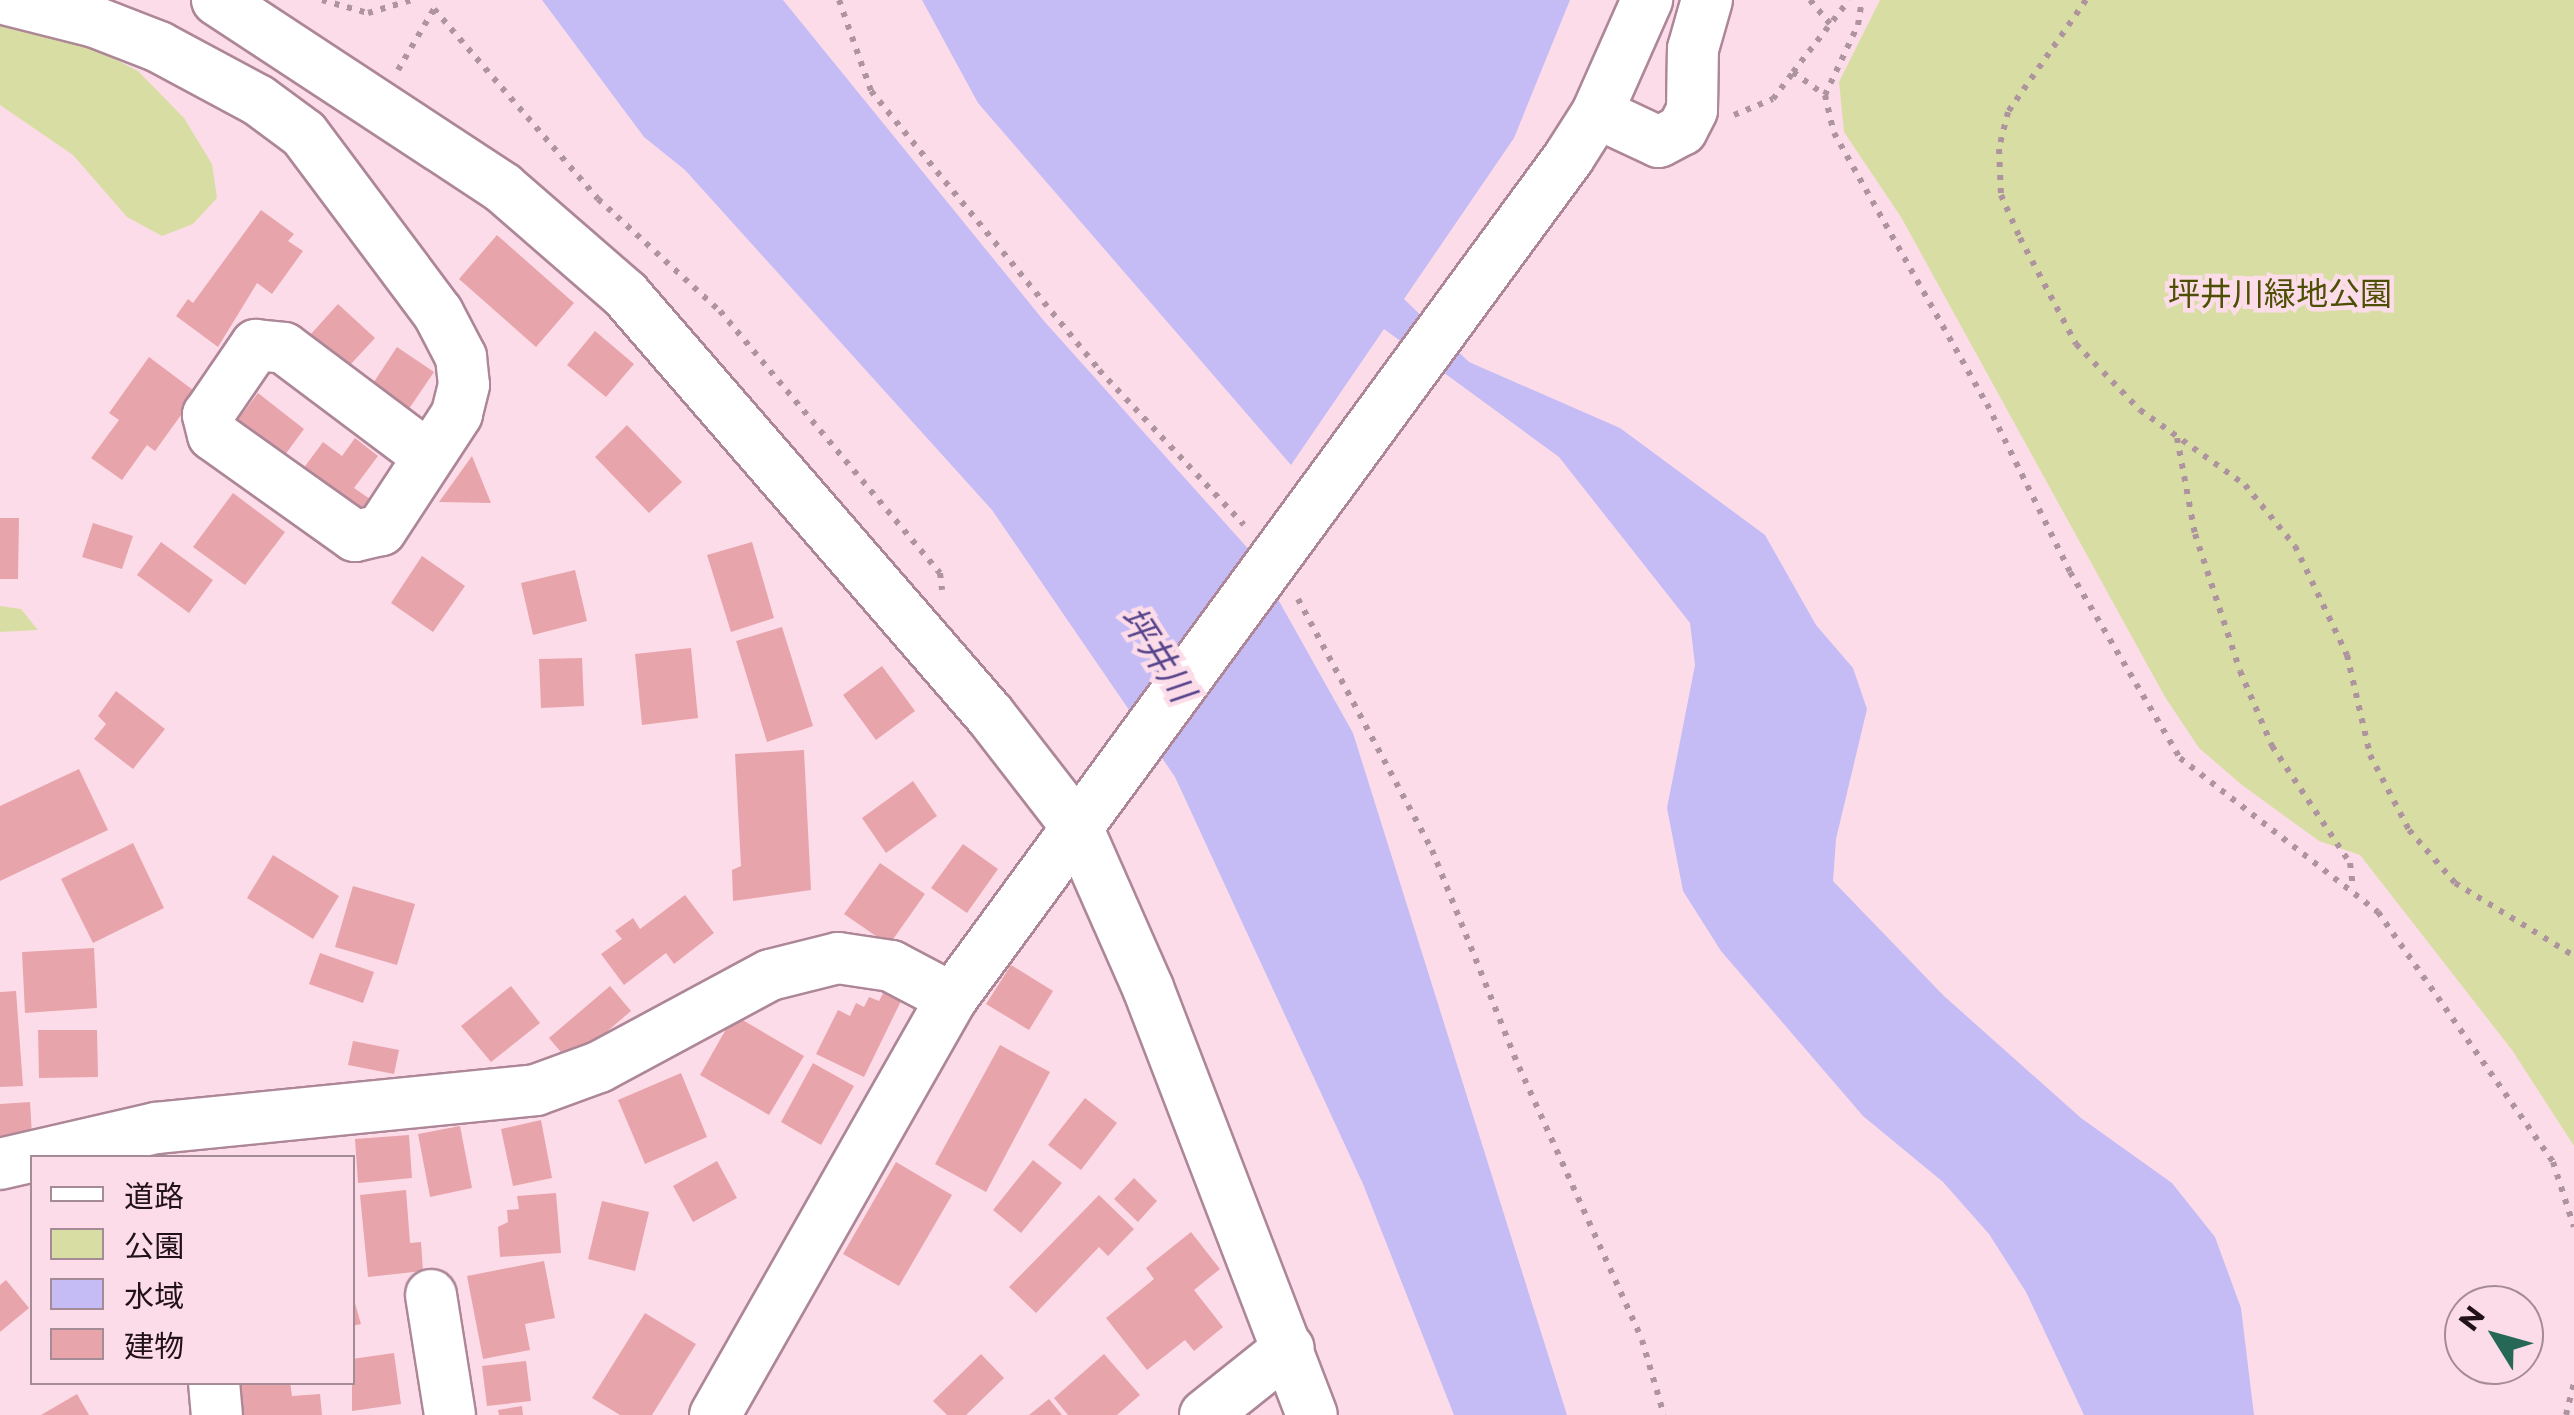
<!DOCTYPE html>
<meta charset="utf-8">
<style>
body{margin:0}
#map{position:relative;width:2574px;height:1415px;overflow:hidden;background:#fddce9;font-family:Montserrat,"Noto Sans JP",sans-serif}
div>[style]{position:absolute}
.green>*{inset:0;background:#d8dea3}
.water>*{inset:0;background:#c5bcf6}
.building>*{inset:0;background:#e8a4ab}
.path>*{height:6px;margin-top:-3px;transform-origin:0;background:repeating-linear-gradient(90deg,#ae949e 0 5px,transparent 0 13px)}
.roads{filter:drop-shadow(2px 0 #ad8797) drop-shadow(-2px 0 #ad8797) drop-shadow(0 2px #ad8797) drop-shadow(0 -2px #ad8797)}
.minor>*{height:50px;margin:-25px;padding:0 25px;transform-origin:25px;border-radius:25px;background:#fff}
span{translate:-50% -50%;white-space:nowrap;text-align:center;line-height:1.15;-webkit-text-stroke:9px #fddce9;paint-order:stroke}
.park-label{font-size:32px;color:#4d5004}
.water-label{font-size:35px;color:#56458b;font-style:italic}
.legend{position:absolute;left:30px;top:1155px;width:325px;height:230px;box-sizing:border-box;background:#fddce9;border:2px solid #a58b95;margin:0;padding:12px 18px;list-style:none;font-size:30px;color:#201218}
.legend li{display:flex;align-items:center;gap:20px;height:50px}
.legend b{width:50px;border:2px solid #a58b95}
.north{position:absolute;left:2444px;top:1285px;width:100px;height:100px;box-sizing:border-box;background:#fddce9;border:2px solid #a58b95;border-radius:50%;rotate:307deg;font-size:28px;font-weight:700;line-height:40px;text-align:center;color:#201218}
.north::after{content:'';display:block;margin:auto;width:35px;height:45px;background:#266755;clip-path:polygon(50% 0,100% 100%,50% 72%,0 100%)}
</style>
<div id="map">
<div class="green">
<div style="clip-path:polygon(0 0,50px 0,41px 35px,78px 40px,138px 71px,184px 118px,212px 164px,217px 198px,193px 224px,162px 236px,127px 217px,73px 155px,0 105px)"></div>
<div style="clip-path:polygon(1880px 0,2574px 0,2574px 1146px,2512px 1050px,2360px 855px,2319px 841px,2242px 785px,2199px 748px,2165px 697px,1901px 217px,1844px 132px,1839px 82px)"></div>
<div style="clip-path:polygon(0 606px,21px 609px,38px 630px,0 632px)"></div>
</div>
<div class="water">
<div style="clip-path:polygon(542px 0,783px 0,1044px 321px,1252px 553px,1353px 733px,1567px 1415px,1454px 1415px,1363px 1184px,1175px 777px,992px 510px,685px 170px,644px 137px)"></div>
<div style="clip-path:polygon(922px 0,1570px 0,1514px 138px,1404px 299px,1469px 362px,1620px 428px,1765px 535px,1816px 625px,1853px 668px,1867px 709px,1836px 839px,1833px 881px,1944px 996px,2081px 1118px,2172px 1183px,2215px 1237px,2241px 1308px,2254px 1415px,2084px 1415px,2026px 1292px,1989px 1234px,1943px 1182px,1863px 1116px,1721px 951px,1683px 891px,1667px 808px,1695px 665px,1690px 623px,1559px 457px,1384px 329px,1291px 465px,978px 103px)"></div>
</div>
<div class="building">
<div style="clip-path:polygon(261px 210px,294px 234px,288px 241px,303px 251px,272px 294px,257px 283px,218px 347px,176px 316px,188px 299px,193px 303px)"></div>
<div style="clip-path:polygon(497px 235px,574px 303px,536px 347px,459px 279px)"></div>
<div style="clip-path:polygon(338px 304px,375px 338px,338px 378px,302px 344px)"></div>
<div style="clip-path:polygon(595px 331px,634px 364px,606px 397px,567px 365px)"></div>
<div style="clip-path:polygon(397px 347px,434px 372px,400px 422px,364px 397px)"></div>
<div style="clip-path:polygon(149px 357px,197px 393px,155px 451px,147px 445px,122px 480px,91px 458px,119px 420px,109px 413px)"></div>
<div style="clip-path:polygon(258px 393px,304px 429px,273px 471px,226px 435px)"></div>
<div style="clip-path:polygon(627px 425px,682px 482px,649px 513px,595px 457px)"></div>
<div style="clip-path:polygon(355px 438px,378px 456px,354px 488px,370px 499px,352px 524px,294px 481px,323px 442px,342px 456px)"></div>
<div style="clip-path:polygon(472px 456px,491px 503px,439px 502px)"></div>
<div style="clip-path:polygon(233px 493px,285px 532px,245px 585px,193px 547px)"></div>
<div style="clip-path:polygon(0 518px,19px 518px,18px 579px,0 579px)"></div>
<div style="clip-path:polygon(93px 523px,133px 536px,122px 569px,82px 557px)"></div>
<div style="clip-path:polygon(161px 542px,213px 580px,189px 613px,137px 575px)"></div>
<div style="clip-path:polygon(752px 542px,774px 618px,731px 632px,707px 555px)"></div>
<div style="clip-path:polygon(422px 556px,465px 586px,433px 632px,391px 603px)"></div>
<div style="clip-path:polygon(575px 570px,587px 621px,533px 635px,521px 583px)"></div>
<div style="clip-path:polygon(782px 627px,813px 726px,767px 742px,736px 641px)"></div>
<div style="clip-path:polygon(691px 648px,698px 718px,642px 725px,635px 654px)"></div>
<div style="clip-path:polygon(582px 658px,584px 706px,541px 708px,539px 659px)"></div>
<div style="clip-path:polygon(882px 666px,915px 711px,876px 740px,843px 695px)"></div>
<div style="clip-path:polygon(116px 691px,165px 729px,133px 769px,94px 739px,106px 724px,98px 716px)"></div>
<div style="clip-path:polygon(804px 750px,811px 890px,733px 901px,732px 870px,741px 866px,735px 754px)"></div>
<div style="clip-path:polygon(79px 769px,108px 830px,0 881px,0 806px)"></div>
<div style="clip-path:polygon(913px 781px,937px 816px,886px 853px,862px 818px)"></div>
<div style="clip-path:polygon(133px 843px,164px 908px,93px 943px,61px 879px)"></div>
<div style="clip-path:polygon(963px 844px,998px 869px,967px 913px,931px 888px)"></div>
<div style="clip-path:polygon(273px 855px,339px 896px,313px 939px,247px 898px)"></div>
<div style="clip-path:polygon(880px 863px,925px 894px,889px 945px,844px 914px)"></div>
<div style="clip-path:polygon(353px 886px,415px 904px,397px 965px,335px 947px)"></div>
<div style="clip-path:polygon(685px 895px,714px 933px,674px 964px,666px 953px,624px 985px,601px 954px,622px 939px,615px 931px,633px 918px,640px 929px)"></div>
<div style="clip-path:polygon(94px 948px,97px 1008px,25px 1013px,22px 952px)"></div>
<div style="clip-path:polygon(320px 953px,374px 972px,363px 1003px,309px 984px)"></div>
<div style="clip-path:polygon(1011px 965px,1053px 991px,1029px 1030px,986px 1004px)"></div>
<div style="clip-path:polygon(511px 986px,540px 1023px,491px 1062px,461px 1026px)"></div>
<div style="clip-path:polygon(610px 986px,631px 1011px,570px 1063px,549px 1038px)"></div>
<div style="clip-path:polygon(885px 990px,902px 999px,864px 1077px,816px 1054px,838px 1010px,850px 1016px,856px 1003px,864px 1007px,869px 997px,879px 1001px)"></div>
<div style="clip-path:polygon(16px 991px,23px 1086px,0 1087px,0 992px)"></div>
<div style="clip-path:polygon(734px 1015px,804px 1056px,769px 1115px,700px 1075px)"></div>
<div style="clip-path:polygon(38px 1030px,97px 1030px,98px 1077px,39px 1078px)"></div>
<div style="clip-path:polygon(353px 1041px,399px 1050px,394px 1074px,348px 1065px)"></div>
<div style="clip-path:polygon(1000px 1045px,1050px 1072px,986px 1192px,935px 1164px)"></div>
<div style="clip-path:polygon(813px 1063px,854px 1086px,821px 1145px,781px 1122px)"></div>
<div style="clip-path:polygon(681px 1073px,707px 1137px,645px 1164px,618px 1100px)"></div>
<div style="clip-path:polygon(1085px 1098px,1117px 1123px,1081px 1170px,1048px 1145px)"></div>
<div style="clip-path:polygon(30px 1102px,32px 1135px,0 1137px,0 1104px)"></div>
<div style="clip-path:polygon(541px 1120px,552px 1178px,513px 1186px,501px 1129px)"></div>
<div style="clip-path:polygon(460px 1126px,472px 1188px,430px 1197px,418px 1134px)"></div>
<div style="clip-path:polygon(409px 1135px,412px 1178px,358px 1183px,355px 1139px)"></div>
<div style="clip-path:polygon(1033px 1160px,1062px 1183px,1021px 1233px,993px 1210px)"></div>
<div style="clip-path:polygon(717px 1161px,737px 1198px,693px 1222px,673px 1186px)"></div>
<div style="clip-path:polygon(896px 1162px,952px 1195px,899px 1286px,843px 1254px)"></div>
<div style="clip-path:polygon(1134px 1178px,1157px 1201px,1138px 1222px,1114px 1199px)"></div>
<div style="clip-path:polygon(406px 1190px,410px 1243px,421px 1242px,423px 1271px,368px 1277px,360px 1195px)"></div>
<div style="clip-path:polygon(556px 1193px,561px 1253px,500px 1257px,498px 1227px,508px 1222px,507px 1210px,519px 1209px,517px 1196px)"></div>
<div style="clip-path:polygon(1099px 1195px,1134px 1229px,1108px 1256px,1099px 1247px,1036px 1313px,1009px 1287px)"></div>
<div style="clip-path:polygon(602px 1201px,649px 1212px,635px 1271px,588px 1259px)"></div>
<div style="clip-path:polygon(1191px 1232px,1220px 1269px,1194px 1290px,1223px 1327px,1194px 1351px,1185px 1340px,1147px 1370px,1106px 1318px,1154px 1279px,1146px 1268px)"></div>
<div style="clip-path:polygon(544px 1261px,555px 1318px,525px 1324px,530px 1350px,483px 1359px,467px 1276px)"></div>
<div style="clip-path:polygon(6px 1280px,29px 1308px,0 1332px,0 1285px)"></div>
<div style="clip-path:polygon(352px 1293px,361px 1324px,352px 1326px)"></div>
<div style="clip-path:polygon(645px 1313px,696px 1344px,652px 1415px,620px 1415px,592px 1398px)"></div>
<div style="clip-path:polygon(394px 1353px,401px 1404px,352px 1411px,352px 1359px)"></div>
<div style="clip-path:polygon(981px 1354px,1004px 1378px,966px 1415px,947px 1415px,933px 1401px)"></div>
<div style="clip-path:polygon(1104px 1354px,1140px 1395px,1117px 1415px,1068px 1415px,1054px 1398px)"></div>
<div style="clip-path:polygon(526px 1361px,531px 1401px,487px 1406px,482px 1366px)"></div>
<div style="clip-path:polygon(231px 1382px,290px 1382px,292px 1396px,320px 1394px,322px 1415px,233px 1415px)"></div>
<div style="clip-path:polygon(77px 1394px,89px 1415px,41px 1415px)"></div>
<div style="clip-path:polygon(1049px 1399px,1062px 1415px,1029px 1415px)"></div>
<div style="clip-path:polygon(522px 1406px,523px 1415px,499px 1415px,498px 1410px)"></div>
</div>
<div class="path">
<div style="left:322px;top:0;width:48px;rotate:15.8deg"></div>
<div style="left:368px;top:13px;width:46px;rotate:-16.5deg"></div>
<div style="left:839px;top:0;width:96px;rotate:70.6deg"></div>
<div style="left:871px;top:91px;width:360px;rotate:50.7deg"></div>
<div style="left:1099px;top:370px;width:212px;rotate:46.9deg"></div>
<div style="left:1810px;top:0;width:31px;rotate:50deg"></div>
<div style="left:2086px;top:0;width:136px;rotate:124.9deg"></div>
<div style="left:2008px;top:112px;width:38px;rotate:104deg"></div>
<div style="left:1999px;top:149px;width:46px;rotate:87.5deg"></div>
<div style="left:2001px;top:195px;width:47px;rotate:66.2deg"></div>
<div style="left:2020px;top:238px;width:120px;rotate:62.2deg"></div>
<div style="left:2076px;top:344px;width:92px;rotate:45.9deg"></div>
<div style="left:2140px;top:410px;width:129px;rotate:35.5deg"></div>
<div style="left:2245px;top:485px;width:79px;rotate:50.7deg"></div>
<div style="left:2295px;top:546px;width:121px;rotate:64.5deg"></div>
<div style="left:2347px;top:655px;width:103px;rotate:77deg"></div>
<div style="left:2370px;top:755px;width:85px;rotate:62.5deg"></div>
<div style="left:2409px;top:830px;width:70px;rotate:49deg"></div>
<div style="left:2455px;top:883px;width:140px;rotate:31.5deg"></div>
<div style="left:398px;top:70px;width:71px;rotate:-59.5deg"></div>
<div style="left:434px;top:9px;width:251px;rotate:49.2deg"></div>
<div style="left:598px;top:199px;width:166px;rotate:42.6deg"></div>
<div style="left:720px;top:311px;width:342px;rotate:50deg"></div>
<div style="left:940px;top:573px;width:17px;rotate:83deg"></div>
<div style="left:1793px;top:72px;width:91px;rotate:-52.1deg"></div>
<div style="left:1825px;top:95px;width:39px;rotate:77deg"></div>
<div style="left:1834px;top:133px;width:311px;rotate:60.6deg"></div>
<div style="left:1987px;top:404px;width:187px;rotate:63.7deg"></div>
<div style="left:2070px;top:572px;width:216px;rotate:59.4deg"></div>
<div style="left:2180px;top:758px;width:251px;rotate:37.9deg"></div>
<div style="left:2378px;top:912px;width:305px;rotate:55deg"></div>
<div style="left:2553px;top:1162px;width:68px;rotate:72.1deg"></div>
<div style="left:1734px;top:115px;width:42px;rotate:-22.3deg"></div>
<div style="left:1773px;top:99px;width:34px;rotate:-53deg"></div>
<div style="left:1793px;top:72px;width:39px;rotate:36deg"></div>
<div style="left:1825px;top:95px;width:77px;rotate:-64.8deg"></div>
<div style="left:1858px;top:25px;width:25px;rotate:-81deg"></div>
<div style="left:2177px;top:438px;width:98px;rotate:79.4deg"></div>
<div style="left:2195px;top:534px;width:144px;rotate:71.8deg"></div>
<div style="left:2240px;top:671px;width:82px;rotate:66.9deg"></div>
<div style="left:2272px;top:746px;width:141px;rotate:56.3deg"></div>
<div style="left:2350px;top:863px;width:26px;rotate:83deg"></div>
<div style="left:1298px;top:599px;width:285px;rotate:61.9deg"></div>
<div style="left:1432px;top:850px;width:234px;rotate:68.2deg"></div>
<div style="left:1519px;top:1067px;width:299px;rotate:65.7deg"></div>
<div style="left:1642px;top:1340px;width:78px;rotate:73.7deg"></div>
<div style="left:2566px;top:1415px;width:32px;rotate:-76deg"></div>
</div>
<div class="roads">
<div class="minor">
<div style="left:8px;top:0;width:90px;rotate:14.2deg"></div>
<div style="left:95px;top:22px;width:69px;rotate:21.3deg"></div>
<div style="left:159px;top:47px;width:112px;rotate:28.2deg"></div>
<div style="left:258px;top:100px;width:57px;rotate:36.5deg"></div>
<div style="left:304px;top:134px;width:224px;rotate:53.2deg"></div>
<div style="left:438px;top:313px;width:50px;rotate:62.4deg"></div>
<div style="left:461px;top:357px;width:28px;rotate:84deg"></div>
<div style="left:464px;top:385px;width:30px;rotate:104deg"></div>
<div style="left:457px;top:414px;width:139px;rotate:123.2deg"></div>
<div style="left:381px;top:530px;width:27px;rotate:167deg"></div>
<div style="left:355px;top:536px;width:174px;rotate:-144.6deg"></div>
<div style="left:213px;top:435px;width:21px;rotate:-104deg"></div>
<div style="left:208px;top:415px;width:85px;rotate:-55.6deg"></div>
<div style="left:256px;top:345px;width:28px;rotate:6deg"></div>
<div style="left:284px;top:348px;width:180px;rotate:36.9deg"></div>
<div style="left:217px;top:0;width:342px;rotate:33.3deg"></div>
<div style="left:503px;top:188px;width:162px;rotate:41deg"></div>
<div style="left:625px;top:294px;width:557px;rotate:49.08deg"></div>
<div style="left:990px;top:715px;width:142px;rotate:52.2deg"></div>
<div style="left:1077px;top:827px;width:176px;rotate:66.2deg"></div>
<div style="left:1148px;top:988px;width:457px;rotate:69deg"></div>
<div style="left:1597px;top:113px;width:68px;rotate:25.1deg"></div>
<div style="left:1659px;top:142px;width:26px;rotate:-28deg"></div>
<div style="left:1682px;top:130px;width:22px;rotate:-63deg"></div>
<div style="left:1692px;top:110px;width:61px;rotate:-89.1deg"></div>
<div style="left:1693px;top:49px;width:51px;rotate:-74.1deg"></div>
<div style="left:0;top:1164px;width:160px;rotate:-13deg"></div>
<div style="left:156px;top:1128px;width:382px;rotate:-5.7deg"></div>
<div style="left:536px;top:1090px;width:67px;rotate:-20.1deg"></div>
<div style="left:599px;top:1067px;width:194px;rotate:-28.3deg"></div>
<div style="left:770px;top:975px;width:70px;rotate:-14deg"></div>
<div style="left:838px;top:958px;width:54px;rotate:8.6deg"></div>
<div style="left:891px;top:966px;width:69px;rotate:27.7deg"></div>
<div style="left:431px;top:1295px;width:121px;rotate:81deg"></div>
<div style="left:214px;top:1382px;width:33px;rotate:85deg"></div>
<div style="left:715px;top:1415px;width:480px;rotate:-60.4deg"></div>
<div style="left:952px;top:998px;width:1043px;rotate:-53.73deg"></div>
<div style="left:1569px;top:157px;width:52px;rotate:-57.5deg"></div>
<div style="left:1597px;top:113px;width:124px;rotate:-66.1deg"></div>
<div style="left:1205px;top:1415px;width:107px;rotate:-38.6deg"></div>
</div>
</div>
<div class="park-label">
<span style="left:2280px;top:294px">坪井川緑地公園</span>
</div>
<div class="water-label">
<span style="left:1157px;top:654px;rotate:57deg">坪井川</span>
</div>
<ul class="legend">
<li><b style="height:12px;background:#fff"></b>道路</li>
<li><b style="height:28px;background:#d8dea3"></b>公園</li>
<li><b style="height:28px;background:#c5bcf6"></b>水域</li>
<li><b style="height:28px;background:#e8a4ab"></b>建物</li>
</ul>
<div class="north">N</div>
</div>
